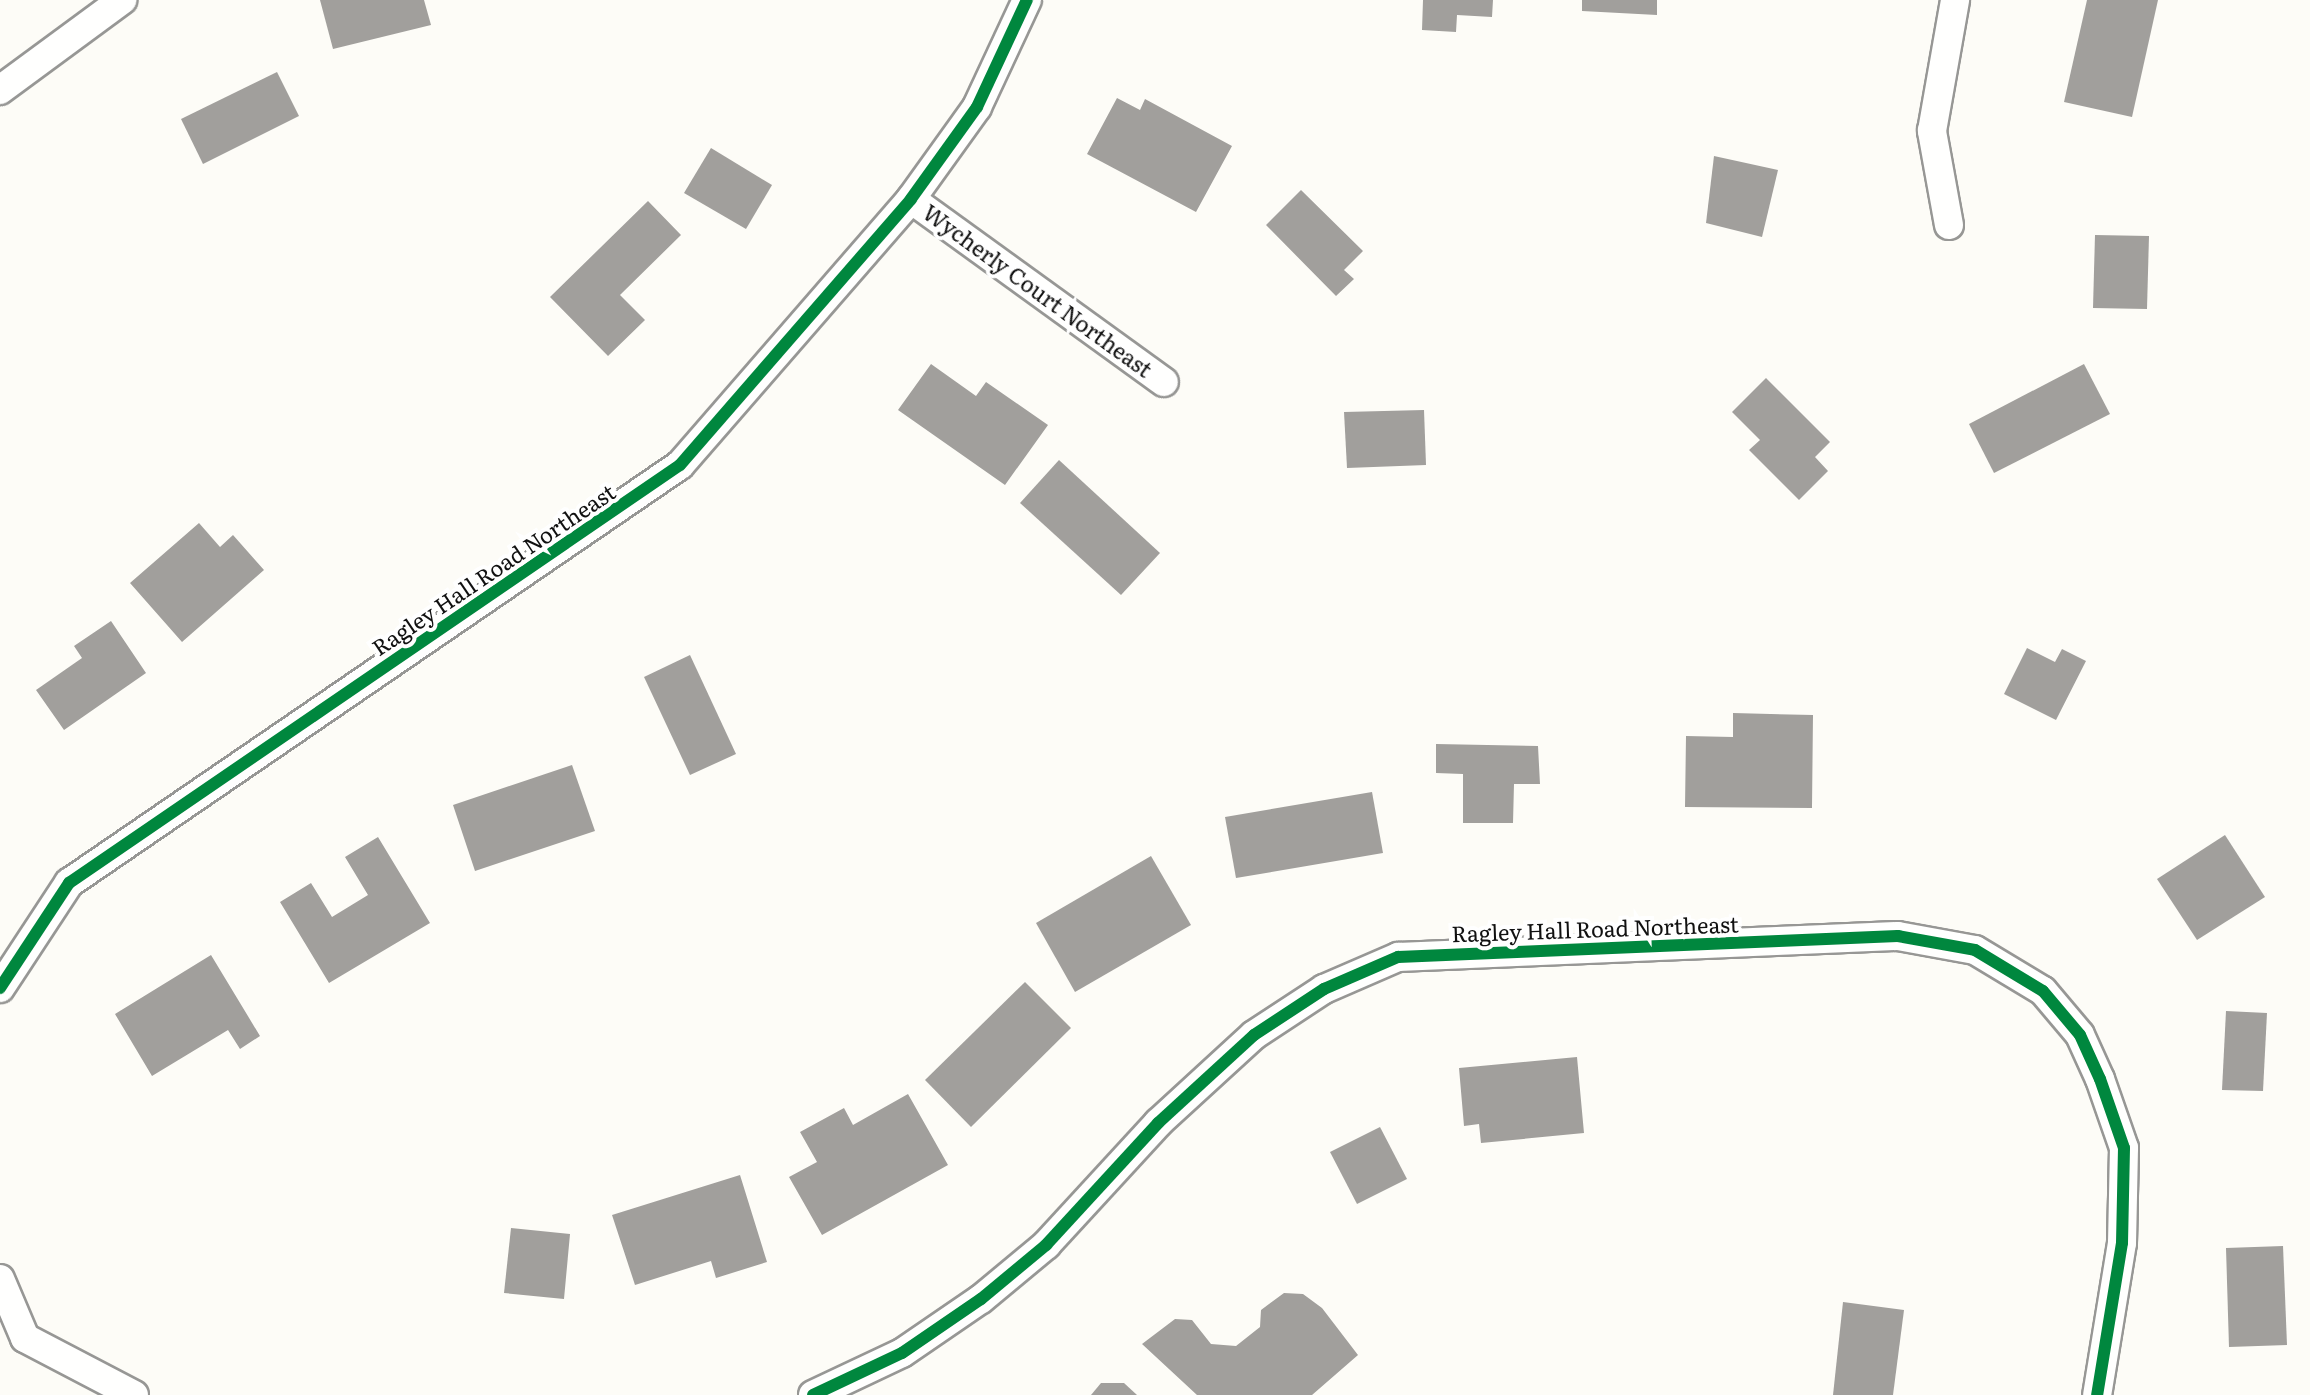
<!DOCTYPE html>
<style>
body{margin:0}
#map{position:relative;width:2310px;height:1395px;overflow:hidden;background:#fdfcf7;font-family:Literata,serif}
div>[style]{position:absolute}
.building>*{inset:0;background:#a19f9c}
.roads{filter:drop-shadow(2px 0 #979795) drop-shadow(-2px 0 #979795) drop-shadow(0 2px #979795) drop-shadow(0 -2px #979795)}
.minor>*{height:28px;margin:-14px;padding:0 14px;transform-origin:14px;border-radius:14px;background:#fffffe}
.cycleway>*{height:12px;margin:-6px;padding:0 6px;transform-origin:6px;border-radius:6px;background:#00873e}
span{translate:-50% -50%;white-space:nowrap;text-align:center;line-height:1.15;-webkit-text-stroke:8px #fff;paint-order:stroke}
.street-label{font-size:22px;color:#111}
</style>
<div id="map">
<div class="building">
<div style="clip-path:polygon(320px 0,424px 0,431px 25px,333px 49px)"></div>
<div style="clip-path:polygon(1423px 0,1493px 0,1492px 17px,1457px 15px,1456px 32px,1422px 30px)"></div>
<div style="clip-path:polygon(1582px 0,1657px 0,1657px 15px,1582px 11px)"></div>
<div style="clip-path:polygon(2087px 0,2158px 0,2132px 117px,2064px 102px)"></div>
<div style="clip-path:polygon(277px 72px,299px 116px,203px 164px,181px 119px)"></div>
<div style="clip-path:polygon(1117px 98px,1140px 110px,1145px 99px,1232px 146px,1196px 212px,1087px 154px)"></div>
<div style="clip-path:polygon(711px 148px,772px 185px,746px 229px,684px 193px)"></div>
<div style="clip-path:polygon(1714px 156px,1778px 170px,1762px 237px,1706px 223px)"></div>
<div style="clip-path:polygon(1301px 190px,1363px 251px,1344px 270px,1354px 279px,1336px 296px,1266px 225px)"></div>
<div style="clip-path:polygon(648px 201px,681px 235px,620px 295px,645px 320px,608px 356px,550px 297px)"></div>
<div style="clip-path:polygon(2095px 235px,2149px 236px,2147px 309px,2093px 308px)"></div>
<div style="clip-path:polygon(931px 364px,976px 396px,986px 382px,1048px 425px,1005px 485px,898px 410px)"></div>
<div style="clip-path:polygon(2084px 364px,2110px 414px,1994px 473px,1969px 424px)"></div>
<div style="clip-path:polygon(1766px 378px,1830px 442px,1815px 457px,1828px 471px,1799px 500px,1749px 450px,1760px 440px,1732px 412px)"></div>
<div style="clip-path:polygon(1424px 410px,1426px 465px,1347px 468px,1344px 412px)"></div>
<div style="clip-path:polygon(1059px 460px,1160px 553px,1121px 595px,1020px 503px)"></div>
<div style="clip-path:polygon(199px 523px,220px 547px,233px 535px,264px 570px,182px 642px,130px 583px)"></div>
<div style="clip-path:polygon(111px 621px,146px 673px,64px 730px,36px 690px,82px 658px,74px 646px)"></div>
<div style="clip-path:polygon(2027px 648px,2055px 662px,2062px 649px,2086px 661px,2056px 720px,2004px 694px)"></div>
<div style="clip-path:polygon(690px 655px,736px 754px,690px 775px,644px 677px)"></div>
<div style="clip-path:polygon(1733px 713px,1813px 715px,1812px 808px,1685px 807px,1686px 736px,1733px 737px)"></div>
<div style="clip-path:polygon(1436px 744px,1538px 746px,1540px 784px,1514px 784px,1513px 823px,1463px 823px,1463px 774px,1436px 773px)"></div>
<div style="clip-path:polygon(572px 765px,595px 831px,475px 871px,453px 805px)"></div>
<div style="clip-path:polygon(1372px 792px,1383px 853px,1236px 878px,1225px 817px)"></div>
<div style="clip-path:polygon(2225px 835px,2265px 897px,2197px 940px,2157px 879px)"></div>
<div style="clip-path:polygon(378px 837px,430px 923px,329px 983px,280px 902px,311px 883px,332px 917px,368px 895px,345px 857px)"></div>
<div style="clip-path:polygon(1151px 856px,1191px 925px,1075px 992px,1036px 923px)"></div>
<div style="clip-path:polygon(211px 955px,260px 1036px,240px 1049px,228px 1030px,152px 1076px,115px 1014px)"></div>
<div style="clip-path:polygon(1025px 982px,1071px 1028px,971px 1127px,925px 1080px)"></div>
<div style="clip-path:polygon(2226px 1011px,2267px 1013px,2263px 1091px,2222px 1090px)"></div>
<div style="clip-path:polygon(1577px 1057px,1584px 1133px,1481px 1143px,1479px 1124px,1464px 1126px,1459px 1068px)"></div>
<div style="clip-path:polygon(908px 1094px,948px 1165px,822px 1235px,789px 1177px,817px 1162px,800px 1132px,844px 1108px,853px 1125px)"></div>
<div style="clip-path:polygon(1380px 1127px,1407px 1179px,1357px 1204px,1330px 1152px)"></div>
<div style="clip-path:polygon(740px 1175px,767px 1262px,716px 1278px,711px 1261px,635px 1285px,612px 1215px)"></div>
<div style="clip-path:polygon(511px 1228px,570px 1234px,564px 1299px,504px 1293px)"></div>
<div style="clip-path:polygon(2283px 1246px,2287px 1345px,2229px 1347px,2226px 1248px)"></div>
<div style="clip-path:polygon(1284px 1293px,1303px 1294px,1322px 1308px,1358px 1355px,1312px 1395px,1197px 1395px,1142px 1344px,1175px 1319px,1192px 1320px,1211px 1344px,1236px 1346px,1260px 1327px,1261px 1310px)"></div>
<div style="clip-path:polygon(1843px 1302px,1904px 1310px,1893px 1395px,1833px 1395px)"></div>
<div style="clip-path:polygon(1101px 1383px,1124px 1383px,1137px 1395px,1091px 1395px)"></div>
</div>
<div class="roads">
<div class="minor">
<div style="left:0;top:90px;width:152px;rotate:-36.4deg"></div>
<div style="left:911px;top:199px;width:312px;rotate:35.9deg"></div>
<div style="left:1949px;top:225px;width:96px;rotate:-100.3deg"></div>
<div style="left:1932px;top:131px;width:133px;rotate:-80deg"></div>
<div style="left:0;top:988px;width:126px;rotate:-56.7deg"></div>
<div style="left:69px;top:883px;width:740px;rotate:-34.38deg"></div>
<div style="left:680px;top:465px;width:352px;rotate:-49deg"></div>
<div style="left:911px;top:199px;width:113px;rotate:-54.3deg"></div>
<div style="left:977px;top:107px;width:118px;rotate:-65deg"></div>
<div style="left:0;top:1279px;width:64px;rotate:67deg"></div>
<div style="left:25px;top:1338px;width:123px;rotate:27.6deg"></div>
<div style="left:813px;top:1395px;width:98px;rotate:-25.3deg"></div>
<div style="left:902px;top:1353px;width:96px;rotate:-34.4deg"></div>
<div style="left:981px;top:1299px;width:85px;rotate:-39.7deg"></div>
<div style="left:1046px;top:1245px;width:166px;rotate:-47.4deg"></div>
<div style="left:1158px;top:1123px;width:130px;rotate:-42.5deg"></div>
<div style="left:1254px;top:1035px;width:84px;rotate:-33.3deg"></div>
<div style="left:1324px;top:989px;width:81px;rotate:-23.4deg"></div>
<div style="left:1398px;top:957px;width:500px;rotate:-2.41deg"></div>
<div style="left:1898px;top:936px;width:78px;rotate:10.3deg"></div>
<div style="left:1975px;top:950px;width:79px;rotate:31.1deg"></div>
<div style="left:2043px;top:991px;width:57px;rotate:49.9deg"></div>
<div style="left:2080px;top:1035px;width:48px;rotate:65.6deg"></div>
<div style="left:2100px;top:1079px;width:73px;rotate:70.8deg"></div>
<div style="left:2124px;top:1148px;width:95px;rotate:91.2deg"></div>
<div style="left:2122px;top:1243px;width:154px;rotate:99.3deg"></div>
</div>
</div>
<div class="cycleway">
<div style="left:0;top:988px;width:126px;rotate:-56.7deg"></div>
<div style="left:69px;top:883px;width:740px;rotate:-34.38deg"></div>
<div style="left:680px;top:465px;width:352px;rotate:-49deg"></div>
<div style="left:911px;top:199px;width:113px;rotate:-54.3deg"></div>
<div style="left:977px;top:107px;width:118px;rotate:-65deg"></div>
<div style="left:813px;top:1395px;width:98px;rotate:-25.3deg"></div>
<div style="left:902px;top:1353px;width:96px;rotate:-34.4deg"></div>
<div style="left:981px;top:1299px;width:85px;rotate:-39.7deg"></div>
<div style="left:1046px;top:1245px;width:166px;rotate:-47.4deg"></div>
<div style="left:1158px;top:1123px;width:130px;rotate:-42.5deg"></div>
<div style="left:1254px;top:1035px;width:84px;rotate:-33.3deg"></div>
<div style="left:1324px;top:989px;width:81px;rotate:-23.4deg"></div>
<div style="left:1398px;top:957px;width:500px;rotate:-2.41deg"></div>
<div style="left:1898px;top:936px;width:78px;rotate:10.3deg"></div>
<div style="left:1975px;top:950px;width:79px;rotate:31.1deg"></div>
<div style="left:2043px;top:991px;width:57px;rotate:49.9deg"></div>
<div style="left:2080px;top:1035px;width:48px;rotate:65.6deg"></div>
<div style="left:2100px;top:1079px;width:73px;rotate:70.8deg"></div>
<div style="left:2124px;top:1148px;width:95px;rotate:91.2deg"></div>
<div style="left:2122px;top:1243px;width:154px;rotate:99.3deg"></div>
</div>
<div class="street-label">
<span style="left:1038px;top:290px;rotate:36deg">Wycherly Court Northeast</span>
<span style="left:493px;top:569px;rotate:-34deg">Ragley Hall Road Northeast</span>
<span style="left:1595px;top:928px;rotate:-2deg">Ragley Hall Road Northeast</span>
</div>
</div>
